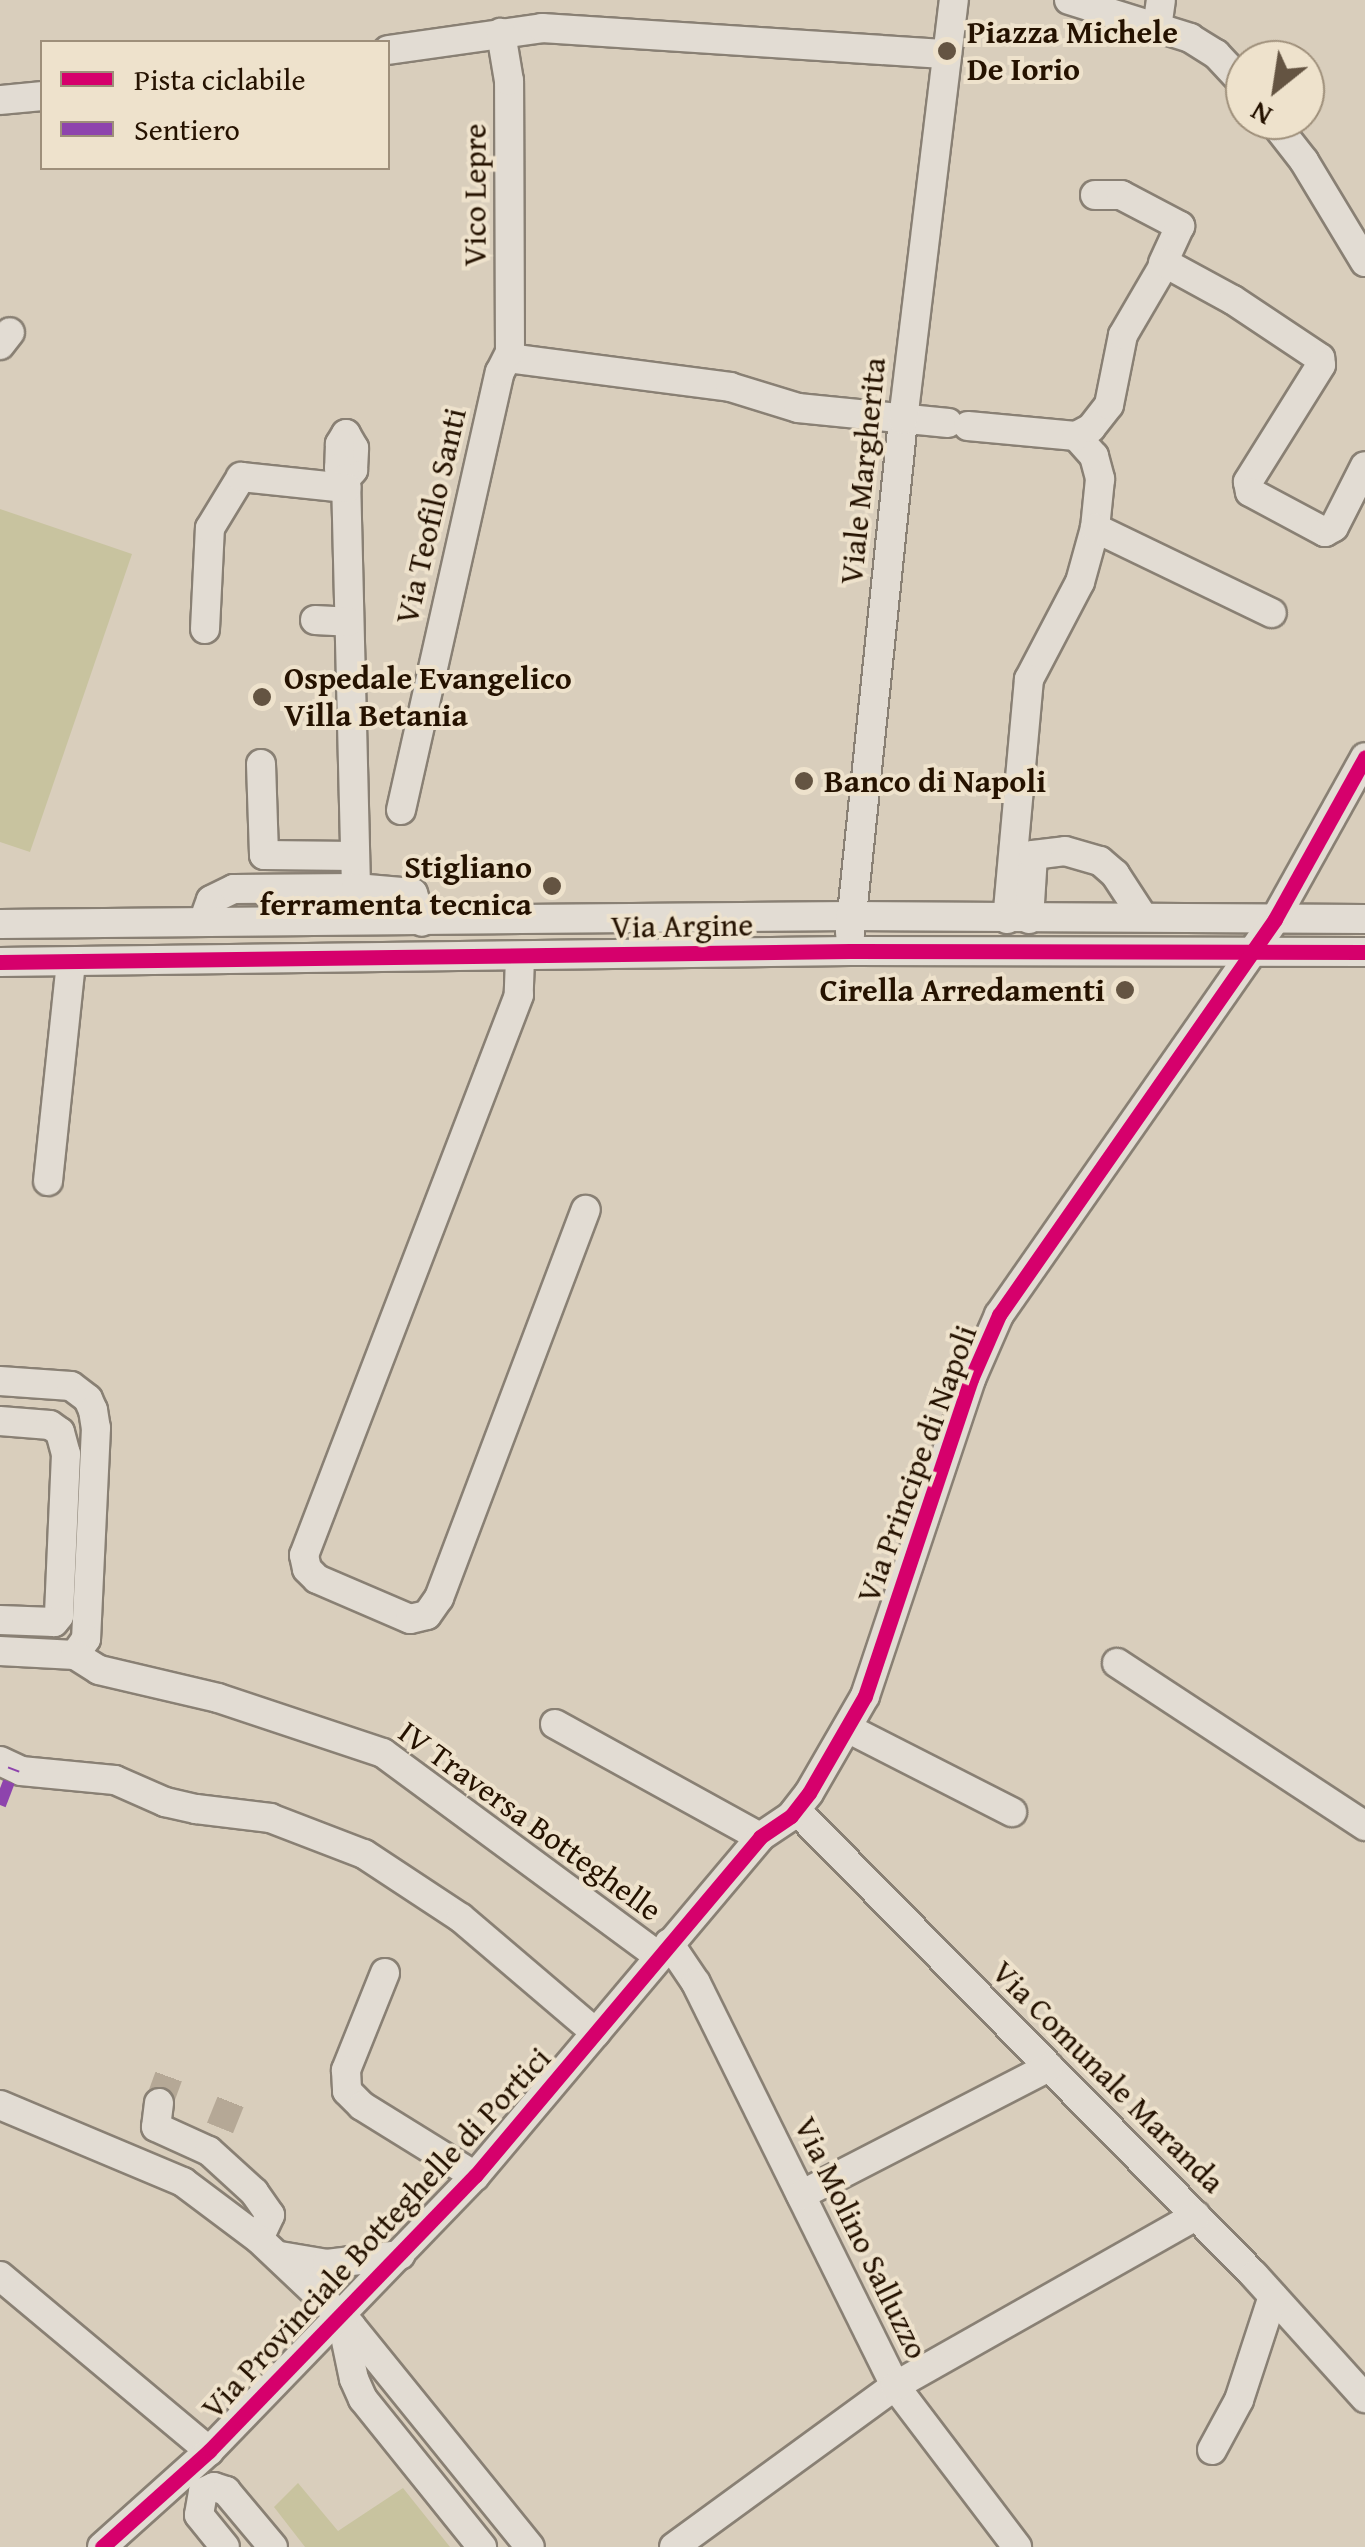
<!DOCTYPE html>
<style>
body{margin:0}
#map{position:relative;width:1365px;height:2547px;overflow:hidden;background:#d9cebc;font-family:"Gentium Book Plus",serif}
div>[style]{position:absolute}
.green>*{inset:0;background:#c8c39f}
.minor-tunnel>*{height:28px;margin-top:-14px;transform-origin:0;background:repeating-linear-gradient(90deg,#b5a896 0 28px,transparent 0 42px)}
.roads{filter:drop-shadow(2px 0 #898074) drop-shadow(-2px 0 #898074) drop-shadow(0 2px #898074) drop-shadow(0 -2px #898074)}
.minor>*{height:28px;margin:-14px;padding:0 14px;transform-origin:14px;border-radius:14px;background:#e2dcd3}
.quiet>*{height:12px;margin-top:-6px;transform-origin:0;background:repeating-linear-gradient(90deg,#8e44ad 0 25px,transparent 0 37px)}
.cycleway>*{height:15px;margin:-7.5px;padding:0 7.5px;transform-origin:7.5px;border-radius:7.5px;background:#d6006c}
.dots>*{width:28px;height:28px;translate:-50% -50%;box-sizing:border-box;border:5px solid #eee2cc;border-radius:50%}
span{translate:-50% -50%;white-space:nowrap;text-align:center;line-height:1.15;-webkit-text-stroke:8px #eee2cc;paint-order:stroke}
.poi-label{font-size:32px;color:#251200;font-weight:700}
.left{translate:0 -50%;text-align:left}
.right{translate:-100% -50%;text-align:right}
.street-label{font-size:32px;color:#251200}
.legend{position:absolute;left:40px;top:40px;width:350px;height:130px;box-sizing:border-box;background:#eee2cc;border:2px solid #9e8f7a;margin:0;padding:12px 18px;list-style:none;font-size:30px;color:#251200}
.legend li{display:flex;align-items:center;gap:20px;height:50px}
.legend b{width:50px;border:2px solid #9e8f7a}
.north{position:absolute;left:1225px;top:40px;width:100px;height:100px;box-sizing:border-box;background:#eee2cc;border:2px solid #9e8f7a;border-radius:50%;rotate:210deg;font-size:28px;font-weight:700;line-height:40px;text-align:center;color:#251200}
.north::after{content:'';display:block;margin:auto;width:35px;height:45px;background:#645442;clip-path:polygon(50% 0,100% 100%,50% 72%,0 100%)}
</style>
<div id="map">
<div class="green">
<div style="clip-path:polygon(0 509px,132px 554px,30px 852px,0 842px)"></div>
<div style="clip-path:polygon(298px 2483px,338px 2531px,403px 2488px,450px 2547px,305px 2547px,274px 2507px)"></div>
</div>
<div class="minor-tunnel">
<div style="left:159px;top:2103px;width:37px;rotate:-70deg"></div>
<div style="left:220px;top:2128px;width:38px;rotate:-68deg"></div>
</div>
<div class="roads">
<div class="minor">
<div style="left:1069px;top:0;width:127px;rotate:17.4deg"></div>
<div style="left:1190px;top:38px;width:31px;rotate:32deg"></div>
<div style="left:1216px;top:54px;width:42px;rotate:46.9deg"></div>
<div style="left:1157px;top:28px;width:28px;rotate:-82deg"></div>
<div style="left:388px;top:50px;width:156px;rotate:-8.1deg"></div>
<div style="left:542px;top:28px;width:406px;rotate:3.7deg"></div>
<div style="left:0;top:100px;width:42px;rotate:-5.4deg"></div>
<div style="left:1272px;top:120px;width:52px;rotate:52deg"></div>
<div style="left:1304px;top:161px;width:118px;rotate:58.9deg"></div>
<div style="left:1095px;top:195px;width:26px"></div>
<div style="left:1121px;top:195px;width:67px;rotate:27.7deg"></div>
<div style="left:1180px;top:226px;width:41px;rotate:114.7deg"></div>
<div style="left:0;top:345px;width:16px;rotate:-52deg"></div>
<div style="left:508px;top:358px;width:224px;rotate:7.4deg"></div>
<div style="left:730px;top:387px;width:71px;rotate:17.2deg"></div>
<div style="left:798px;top:408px;width:151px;rotate:5.7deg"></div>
<div style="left:968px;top:426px;width:108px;rotate:5.3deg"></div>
<div style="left:1076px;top:436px;width:27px;rotate:48deg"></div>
<div style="left:1094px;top:456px;width:24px;rotate:75deg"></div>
<div style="left:1100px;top:479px;width:49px;rotate:95.8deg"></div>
<div style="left:1095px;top:528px;width:56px;rotate:105.5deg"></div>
<div style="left:1080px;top:582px;width:110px;rotate:117.7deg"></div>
<div style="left:1029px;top:679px;width:241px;rotate:95.2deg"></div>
<div style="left:1076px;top:436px;width:17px;rotate:-28deg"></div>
<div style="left:1091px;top:428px;width:29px;rotate:-52deg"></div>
<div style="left:1109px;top:405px;width:71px;rotate:-78.7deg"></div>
<div style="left:1123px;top:335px;width:83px;rotate:-59.7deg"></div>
<div style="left:1165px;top:263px;width:77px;rotate:28.6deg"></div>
<div style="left:1233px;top:300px;width:105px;rotate:33.7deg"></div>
<div style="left:1320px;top:358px;width:7px;rotate:82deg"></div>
<div style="left:1321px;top:365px;width:138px;rotate:122deg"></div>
<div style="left:1248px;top:482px;width:10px;rotate:79deg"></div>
<div style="left:1250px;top:492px;width:85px;rotate:28.1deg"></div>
<div style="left:1325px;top:532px;width:10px;rotate:-29deg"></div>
<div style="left:1334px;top:527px;width:68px;rotate:-63.1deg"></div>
<div style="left:346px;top:478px;width:11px;rotate:-49deg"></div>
<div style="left:353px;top:470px;width:22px;rotate:-87deg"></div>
<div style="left:354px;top:448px;width:16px;rotate:-120deg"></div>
<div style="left:346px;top:434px;width:12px;rotate:121deg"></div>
<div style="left:340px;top:444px;width:24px;rotate:92deg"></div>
<div style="left:339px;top:468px;width:12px;rotate:55deg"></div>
<div style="left:346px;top:478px;width:410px;rotate:88.6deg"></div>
<div style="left:1095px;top:528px;width:196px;rotate:25.7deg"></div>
<div style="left:315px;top:620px;width:33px;rotate:3deg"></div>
<div style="left:205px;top:629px;width:101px;rotate:-87.2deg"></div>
<div style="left:210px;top:528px;width:60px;rotate:-58.7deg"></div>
<div style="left:241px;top:477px;width:106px;rotate:6deg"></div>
<div style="left:261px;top:764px;width:91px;rotate:88.1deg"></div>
<div style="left:264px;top:855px;width:91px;rotate:0.6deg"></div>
<div style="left:401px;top:810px;width:449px;rotate:-77.3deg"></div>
<div style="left:500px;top:372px;width:22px;rotate:-63deg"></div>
<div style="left:510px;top:352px;width:271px;rotate:-90.2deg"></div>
<div style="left:509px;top:81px;width:49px;rotate:-99.5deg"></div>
<div style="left:1029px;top:919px;width:64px;rotate:-86.4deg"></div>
<div style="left:1033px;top:855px;width:32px;rotate:-7deg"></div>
<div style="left:1065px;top:851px;width:36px;rotate:16deg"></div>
<div style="left:1100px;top:861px;width:20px;rotate:41deg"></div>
<div style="left:1115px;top:874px;width:51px;rotate:56.9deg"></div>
<div style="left:203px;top:922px;width:23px;rotate:-70deg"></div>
<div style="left:211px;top:900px;width:25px;rotate:-26deg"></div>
<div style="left:234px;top:889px;width:122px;rotate:-0.5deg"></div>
<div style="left:356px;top:888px;width:57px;rotate:5deg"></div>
<div style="left:413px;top:893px;width:30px;rotate:73deg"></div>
<div style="left:0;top:924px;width:850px;rotate:-0.54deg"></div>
<div style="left:850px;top:916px;width:515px;rotate:0.33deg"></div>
<div style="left:850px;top:934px;width:517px;rotate:-84.11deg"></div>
<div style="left:903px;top:420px;width:423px;rotate:-83.1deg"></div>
<div style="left:520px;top:957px;width:38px;rotate:92deg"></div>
<div style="left:519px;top:995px;width:600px;rotate:111deg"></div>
<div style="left:304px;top:1555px;width:14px;rotate:78deg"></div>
<div style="left:307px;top:1569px;width:14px;rotate:45deg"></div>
<div style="left:317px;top:1579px;width:101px;rotate:23.3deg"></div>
<div style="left:410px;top:1619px;width:17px;rotate:-13deg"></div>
<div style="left:427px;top:1615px;width:21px;rotate:-55deg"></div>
<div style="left:439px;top:1598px;width:415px;rotate:-69.3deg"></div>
<div style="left:0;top:962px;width:850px;rotate:-0.74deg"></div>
<div style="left:850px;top:951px;width:515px;rotate:0.11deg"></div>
<div style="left:48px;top:1181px;width:220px;rotate:-84deg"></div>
<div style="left:0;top:1381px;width:71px;rotate:4deg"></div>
<div style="left:71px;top:1386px;width:21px;rotate:37deg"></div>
<div style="left:88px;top:1399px;width:12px;rotate:66deg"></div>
<div style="left:93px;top:1410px;width:18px;rotate:81deg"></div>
<div style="left:96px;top:1428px;width:211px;rotate:92.7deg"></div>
<div style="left:86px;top:1639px;width:19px;rotate:125deg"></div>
<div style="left:0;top:1421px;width:50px;rotate:4.6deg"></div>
<div style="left:50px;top:1425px;width:12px;rotate:35deg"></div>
<div style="left:60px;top:1432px;width:23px;rotate:75deg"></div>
<div style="left:66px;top:1454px;width:162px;rotate:92.5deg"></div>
<div style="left:59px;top:1616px;width:8px;rotate:130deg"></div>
<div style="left:54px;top:1622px;width:54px;rotate:-177.9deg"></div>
<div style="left:0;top:1651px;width:75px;rotate:3.1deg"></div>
<div style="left:75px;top:1655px;width:28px;rotate:32deg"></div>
<div style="left:99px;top:1670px;width:122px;rotate:13.2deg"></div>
<div style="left:218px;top:1698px;width:174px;rotate:18.4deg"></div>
<div style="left:383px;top:1753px;width:342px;rotate:36.4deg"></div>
<div style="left:1117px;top:1663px;width:297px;rotate:33.3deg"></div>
<div style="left:555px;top:1724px;width:234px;rotate:28.9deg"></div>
<div style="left:849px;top:1729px;width:183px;rotate:27deg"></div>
<div style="left:0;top:1761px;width:23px;rotate:25deg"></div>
<div style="left:21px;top:1771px;width:94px;rotate:5.5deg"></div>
<div style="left:115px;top:1780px;width:55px;rotate:23.7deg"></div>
<div style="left:165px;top:1802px;width:32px;rotate:13deg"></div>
<div style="left:196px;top:1809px;width:75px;rotate:6.9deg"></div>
<div style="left:270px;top:1818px;width:101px;rotate:21deg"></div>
<div style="left:364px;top:1854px;width:116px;rotate:33.4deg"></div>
<div style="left:461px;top:1918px;width:177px;rotate:40.4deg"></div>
<div style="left:796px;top:1810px;width:653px;rotate:45.43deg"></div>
<div style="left:1254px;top:2275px;width:166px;rotate:47.9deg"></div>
<div style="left:669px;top:1943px;width:48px;rotate:56deg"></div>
<div style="left:696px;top:1983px;width:449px;rotate:63.7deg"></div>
<div style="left:895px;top:2386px;width:202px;rotate:52.8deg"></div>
<div style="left:385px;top:1973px;width:105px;rotate:111.9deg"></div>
<div style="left:346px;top:2070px;width:21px;rotate:87deg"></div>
<div style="left:347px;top:2091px;width:21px;rotate:45deg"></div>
<div style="left:362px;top:2106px;width:133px;rotate:31.8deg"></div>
<div style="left:159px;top:2103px;width:24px;rotate:97deg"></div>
<div style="left:156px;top:2127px;width:58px;rotate:24.4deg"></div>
<div style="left:209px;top:2151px;width:61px;rotate:42.3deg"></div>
<div style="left:254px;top:2192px;width:28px;rotate:55deg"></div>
<div style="left:270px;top:2215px;width:26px;rotate:115deg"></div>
<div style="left:0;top:2105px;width:199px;rotate:22.8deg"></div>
<div style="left:183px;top:2182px;width:95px;rotate:36.9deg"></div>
<div style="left:259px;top:2239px;width:127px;rotate:43.4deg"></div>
<div style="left:351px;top:2326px;width:284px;rotate:51deg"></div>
<div style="left:801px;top:2195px;width:279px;rotate:-27.3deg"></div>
<div style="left:280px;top:2256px;width:48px;rotate:9.7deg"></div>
<div style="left:327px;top:2264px;width:74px;rotate:-7deg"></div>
<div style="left:0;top:2276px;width:273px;rotate:39.9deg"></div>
<div style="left:341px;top:2317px;width:63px;rotate:78.2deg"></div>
<div style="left:354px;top:2379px;width:22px;rotate:66deg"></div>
<div style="left:363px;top:2399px;width:190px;rotate:51.2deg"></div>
<div style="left:1212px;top:2450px;width:57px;rotate:-61.6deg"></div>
<div style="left:1239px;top:2400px;width:109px;rotate:-71.9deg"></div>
<div style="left:203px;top:2492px;width:12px;rotate:-24deg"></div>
<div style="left:214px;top:2487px;width:13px;rotate:18deg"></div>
<div style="left:226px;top:2491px;width:73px;rotate:50deg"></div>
<div style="left:203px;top:2492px;width:23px;rotate:100deg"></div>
<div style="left:199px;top:2515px;width:41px;rotate:50.9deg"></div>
<div style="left:102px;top:2547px;width:144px;rotate:-41.9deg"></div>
<div style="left:209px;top:2451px;width:383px;rotate:-46deg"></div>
<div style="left:475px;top:2176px;width:443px;rotate:-49.9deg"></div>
<div style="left:760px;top:1837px;width:37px;rotate:-34deg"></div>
<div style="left:791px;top:1816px;width:29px;rotate:-52deg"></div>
<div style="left:809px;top:1793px;width:112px;rotate:-60deg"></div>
<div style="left:865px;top:1696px;width:334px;rotate:-71.5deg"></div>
<div style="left:971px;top:1379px;width:70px;rotate:-66.4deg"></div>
<div style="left:999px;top:1315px;width:483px;rotate:-55.1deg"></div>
<div style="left:1275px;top:919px;width:185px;rotate:-60.9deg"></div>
<div style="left:674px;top:2547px;width:273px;rotate:-36.1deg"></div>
<div style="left:895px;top:2386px;width:346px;rotate:-29.5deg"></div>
</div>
</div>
<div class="quiet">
<div style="left:0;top:1805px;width:39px;rotate:-69deg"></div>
</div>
<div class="cycleway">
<div style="left:0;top:962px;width:850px;rotate:-0.74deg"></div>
<div style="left:850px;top:951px;width:515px;rotate:0.11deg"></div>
<div style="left:102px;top:2547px;width:144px;rotate:-41.9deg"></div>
<div style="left:209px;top:2451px;width:383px;rotate:-46deg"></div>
<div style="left:475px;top:2176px;width:443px;rotate:-49.9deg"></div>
<div style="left:760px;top:1837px;width:37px;rotate:-34deg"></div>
<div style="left:791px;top:1816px;width:29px;rotate:-52deg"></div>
<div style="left:809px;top:1793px;width:112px;rotate:-60deg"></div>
<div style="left:865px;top:1696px;width:334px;rotate:-71.5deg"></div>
<div style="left:971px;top:1379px;width:70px;rotate:-66.4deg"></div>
<div style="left:999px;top:1315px;width:483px;rotate:-55.1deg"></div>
<div style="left:1275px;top:919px;width:185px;rotate:-60.9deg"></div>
</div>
<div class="dots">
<div style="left:947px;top:51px;background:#645442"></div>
<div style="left:262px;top:697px;background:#645442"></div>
<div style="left:804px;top:781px;background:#645442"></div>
<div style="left:552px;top:886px;background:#645442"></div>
<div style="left:1125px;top:990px;background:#645442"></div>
</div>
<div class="poi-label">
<span class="left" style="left:967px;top:51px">Piazza Michele<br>De Iorio</span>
<span class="left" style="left:284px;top:697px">Ospedale Evangelico<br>Villa Betania</span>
<span class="left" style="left:824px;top:781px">Banco di Napoli</span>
<span class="right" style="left:532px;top:886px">Stigliano<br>ferramenta tecnica</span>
<span class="right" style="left:1105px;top:990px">Cirella Arredamenti</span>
</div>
<div class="street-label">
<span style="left:475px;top:195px;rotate:-90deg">Vico Lepre</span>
<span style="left:863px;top:471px;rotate:-84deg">Viale Margherita</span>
<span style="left:431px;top:516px;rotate:-77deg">Via Teofilo Santi</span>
<span style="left:682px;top:926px;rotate:-1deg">Via Argine</span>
<span style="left:917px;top:1464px;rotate:-70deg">Via Principe di Napoli</span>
<span style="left:530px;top:1821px;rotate:36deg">IV Traversa Botteghelle</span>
<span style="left:1108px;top:2077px;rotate:45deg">Via Comunale Maranda</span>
<span style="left:376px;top:2233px;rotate:-47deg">Via Provinciale Botteghelle di Portici</span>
<span style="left:861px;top:2238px;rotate:64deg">Via Molino Salluzzo</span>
</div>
<ul class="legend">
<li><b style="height:12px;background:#d6006c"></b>Pista ciclabile</li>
<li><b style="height:12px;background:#8e44ad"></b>Sentiero</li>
</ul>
<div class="north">N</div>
</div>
